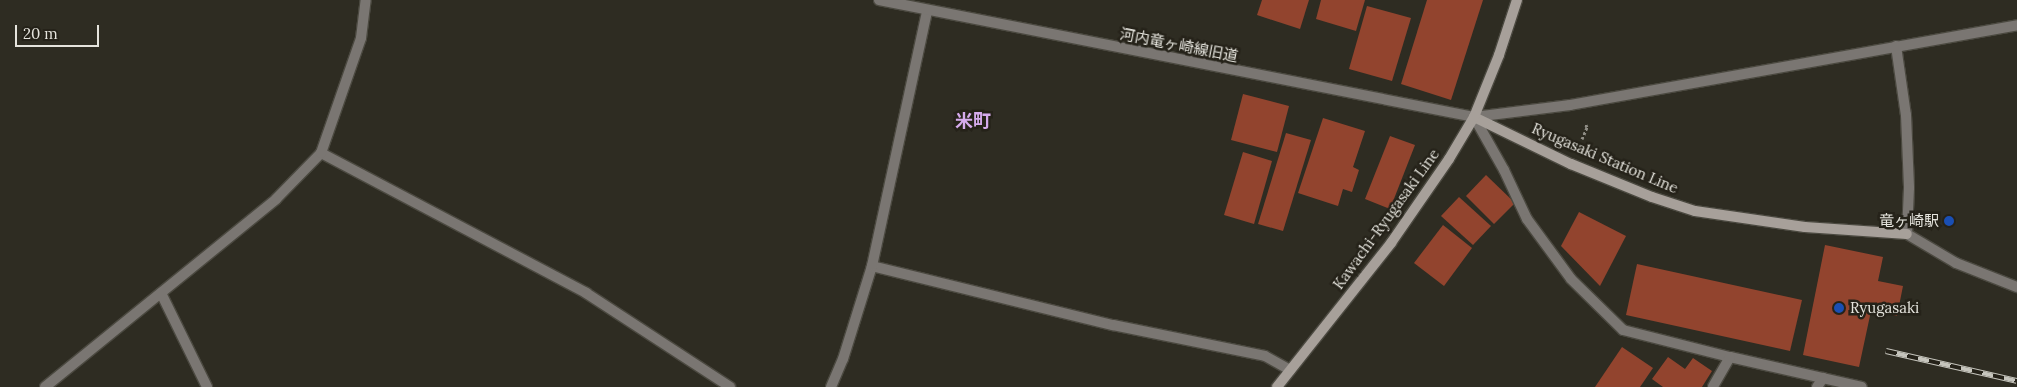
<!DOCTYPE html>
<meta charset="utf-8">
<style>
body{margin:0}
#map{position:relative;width:2017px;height:387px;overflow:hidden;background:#2e2c22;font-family:Lora,"Noto Sans JP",serif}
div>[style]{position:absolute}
.building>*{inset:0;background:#92442e}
.path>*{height:3px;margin-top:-1.5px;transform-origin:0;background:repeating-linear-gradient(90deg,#8f8d85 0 2.5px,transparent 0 5px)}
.roads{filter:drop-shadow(1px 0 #4b4940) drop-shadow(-1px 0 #4b4940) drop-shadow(0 1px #4b4940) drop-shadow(0 -1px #4b4940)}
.service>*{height:10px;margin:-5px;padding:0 5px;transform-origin:5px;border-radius:5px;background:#7a7672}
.minor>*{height:10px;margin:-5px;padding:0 5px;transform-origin:5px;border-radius:5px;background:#7a7672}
.tertiary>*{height:10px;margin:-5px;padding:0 5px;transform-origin:5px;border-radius:5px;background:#7a7672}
.secondary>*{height:10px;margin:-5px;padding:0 5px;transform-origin:5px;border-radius:5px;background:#a7a09a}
.rail>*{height:5.5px;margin-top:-2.75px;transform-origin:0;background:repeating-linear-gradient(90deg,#252219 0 11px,#c6c5bd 0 22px);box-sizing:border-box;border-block:1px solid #c6c5bd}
.dots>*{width:14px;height:14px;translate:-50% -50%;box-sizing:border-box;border:2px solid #252219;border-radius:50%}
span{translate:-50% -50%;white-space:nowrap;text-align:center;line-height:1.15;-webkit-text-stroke:5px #252219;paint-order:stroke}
.street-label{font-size:15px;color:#e5e4dd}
.poi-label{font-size:15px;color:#e5e4dd}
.right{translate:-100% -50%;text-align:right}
.left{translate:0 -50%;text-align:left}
.quarter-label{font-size:18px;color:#d5abec;font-weight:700}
.scale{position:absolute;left:15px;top:25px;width:84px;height:22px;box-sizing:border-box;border:2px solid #e5e4dd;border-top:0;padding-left:6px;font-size:15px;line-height:18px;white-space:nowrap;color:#e5e4dd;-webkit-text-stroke:4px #252219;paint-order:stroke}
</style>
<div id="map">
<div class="building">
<div style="clip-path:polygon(1262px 0,1309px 0,1300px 29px,1257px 15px)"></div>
<div style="clip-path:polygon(1321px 0,1365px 0,1356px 31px,1316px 19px)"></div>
<div style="clip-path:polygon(1427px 0,1483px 0,1451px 100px,1401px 84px)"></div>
<div style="clip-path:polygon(1367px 6px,1411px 18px,1392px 81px,1349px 69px)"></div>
<div style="clip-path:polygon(1243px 94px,1289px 106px,1277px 152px,1231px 140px)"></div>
<div style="clip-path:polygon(1323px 118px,1365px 131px,1353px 167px,1359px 170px,1352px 192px,1343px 189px,1338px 206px,1298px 193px)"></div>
<div style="clip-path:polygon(1286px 133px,1311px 140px,1283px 231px,1258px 224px)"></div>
<div style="clip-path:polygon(1390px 136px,1415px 145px,1390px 209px,1365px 199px)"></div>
<div style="clip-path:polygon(1243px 152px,1272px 161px,1254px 224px,1224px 215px)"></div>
<div style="clip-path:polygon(1486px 175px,1515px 203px,1494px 224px,1466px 196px)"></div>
<div style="clip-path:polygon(1459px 197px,1491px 226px,1473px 245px,1441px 216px)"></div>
<div style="clip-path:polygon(1579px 212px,1626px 236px,1600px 286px,1561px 246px)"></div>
<div style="clip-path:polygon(1443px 225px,1472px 248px,1444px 286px,1414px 263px)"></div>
<div style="clip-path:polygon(1825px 245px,1883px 257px,1878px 281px,1903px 286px,1897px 316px,1871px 311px,1859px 367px,1803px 355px)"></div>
<div style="clip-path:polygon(1637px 264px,1802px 300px,1790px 351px,1626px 315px)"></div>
<div style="clip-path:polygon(1622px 347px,1653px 368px,1640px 387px,1595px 387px)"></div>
<div style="clip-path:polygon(1668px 357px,1685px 369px,1693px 358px,1712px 371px,1702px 387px,1663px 387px,1652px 379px)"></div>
</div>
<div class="path">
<div style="left:1582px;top:139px;width:13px;rotate:-67deg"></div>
<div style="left:1587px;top:127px;width:4px;rotate:-117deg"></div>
</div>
<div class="roads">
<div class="service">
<div style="left:1730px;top:357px;width:135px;rotate:12.8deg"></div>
</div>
<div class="minor">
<div style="left:1896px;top:46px;width:70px;rotate:81.8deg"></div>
<div style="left:1906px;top:115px;width:73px;rotate:87.6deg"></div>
<div style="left:1909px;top:188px;width:46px;rotate:92.5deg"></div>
<div style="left:1907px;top:234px;width:57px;rotate:30.6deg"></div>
<div style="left:1956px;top:263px;width:66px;rotate:21.5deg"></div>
<div style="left:1474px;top:117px;width:61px;rotate:60.5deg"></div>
<div style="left:1504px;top:170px;width:54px;rotate:64.9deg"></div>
<div style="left:1527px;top:219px;width:74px;rotate:53.7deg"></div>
<div style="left:1571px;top:279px;width:73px;rotate:44.4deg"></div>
<div style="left:1623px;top:330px;width:110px;rotate:14.2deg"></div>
<div style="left:1730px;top:357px;width:34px;rotate:120deg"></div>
<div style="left:321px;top:153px;width:300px;rotate:27.8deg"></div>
<div style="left:586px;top:293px;width:172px;rotate:33.1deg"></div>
<div style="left:872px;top:266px;width:248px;rotate:13.8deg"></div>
<div style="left:1113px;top:325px;width:155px;rotate:11.5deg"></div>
<div style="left:1265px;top:356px;width:29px;rotate:29deg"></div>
<div style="left:161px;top:293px;width:105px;rotate:63.9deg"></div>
<div style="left:45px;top:387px;width:298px;rotate:-39.1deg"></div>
<div style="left:276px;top:199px;width:64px;rotate:-45.6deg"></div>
<div style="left:321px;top:153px;width:122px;rotate:-70.8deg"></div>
<div style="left:361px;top:38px;width:38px;rotate:-83deg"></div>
<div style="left:831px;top:387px;width:30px;rotate:-67deg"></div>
<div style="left:843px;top:359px;width:97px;rotate:-72.7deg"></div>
<div style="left:872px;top:266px;width:261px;rotate:-77.8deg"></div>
<div style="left:1817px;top:387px;width:11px;rotate:-56deg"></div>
</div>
<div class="tertiary">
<div style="left:879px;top:0;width:606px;rotate:11.12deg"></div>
<div style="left:1474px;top:117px;width:97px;rotate:-7.1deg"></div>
<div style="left:1570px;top:105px;width:454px;rotate:-10.1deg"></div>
</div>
<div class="secondary">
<div style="left:1474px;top:117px;width:108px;rotate:25.9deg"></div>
<div style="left:1571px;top:164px;width:87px;rotate:22.2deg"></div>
<div style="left:1652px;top:197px;width:45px;rotate:18deg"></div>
<div style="left:1695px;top:211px;width:111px;rotate:8.3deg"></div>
<div style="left:1805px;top:227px;width:102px;rotate:3.9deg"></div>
<div style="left:1277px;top:387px;width:184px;rotate:-51.6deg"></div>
<div style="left:1391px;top:243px;width:102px;rotate:-55.4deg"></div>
<div style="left:1449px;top:159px;width:49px;rotate:-59.2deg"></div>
<div style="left:1474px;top:117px;width:67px;rotate:-68deg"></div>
<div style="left:1499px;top:55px;width:58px;rotate:-71.9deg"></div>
</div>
</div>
<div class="rail">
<div style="left:1886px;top:351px;width:134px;rotate:12.9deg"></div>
</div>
<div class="dots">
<div style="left:1949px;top:221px;background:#1a4fb4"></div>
<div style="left:1839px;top:308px;background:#1a4fb4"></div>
</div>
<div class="street-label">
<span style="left:1179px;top:45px;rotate:11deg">河内竜ヶ崎線旧道</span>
<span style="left:1605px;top:158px;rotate:23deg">Ryugasaki Station Line</span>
<span style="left:1386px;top:219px;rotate:-54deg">Kawachi-Ryugasaki Line</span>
</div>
<div class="poi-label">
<span class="right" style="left:1939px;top:221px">竜ヶ崎駅</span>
<span class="left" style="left:1850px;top:308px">Ryugasaki</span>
</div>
<div class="quarter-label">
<span style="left:973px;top:121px">米町</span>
</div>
<div class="scale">20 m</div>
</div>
